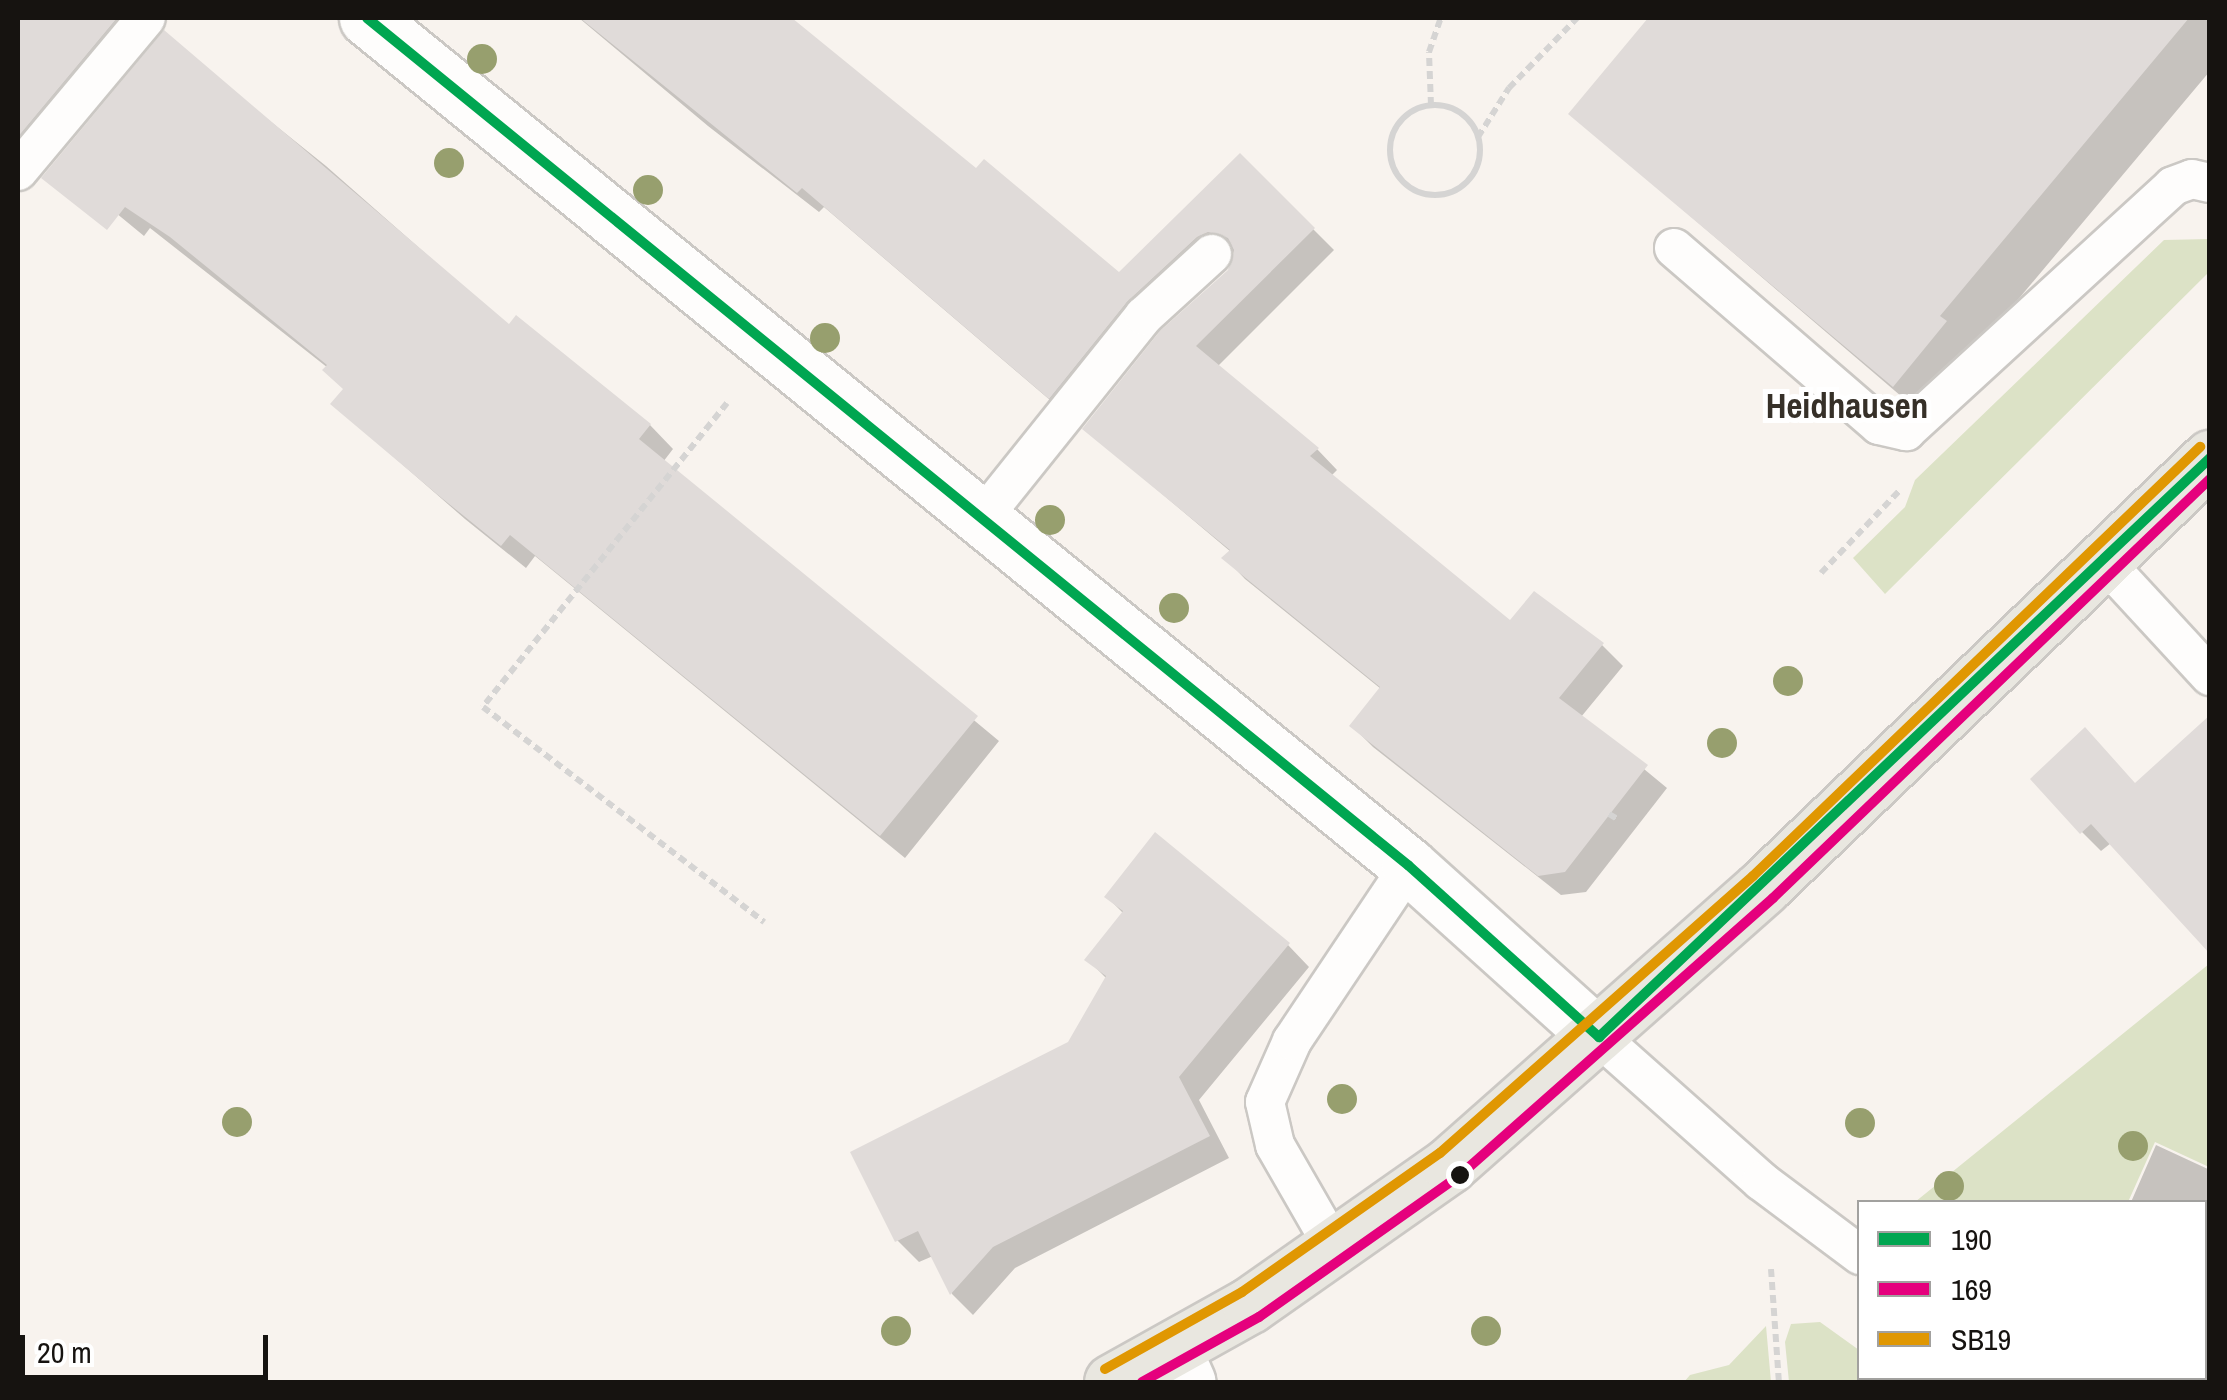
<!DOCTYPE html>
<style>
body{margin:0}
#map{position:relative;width:2227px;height:1400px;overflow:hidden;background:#f8f3ee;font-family:"Archivo Narrow",sans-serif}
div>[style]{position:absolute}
.green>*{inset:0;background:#dce2c6}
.shadow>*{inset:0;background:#0003}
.building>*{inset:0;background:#e0dbd9}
.path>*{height:6px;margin-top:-3px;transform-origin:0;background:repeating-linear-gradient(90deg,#d5d4d3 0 8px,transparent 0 13px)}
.path>.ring{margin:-3px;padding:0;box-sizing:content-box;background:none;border:6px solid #d5d4d3;border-radius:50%}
.roads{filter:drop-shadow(2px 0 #cbc8c4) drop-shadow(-2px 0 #cbc8c4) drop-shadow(0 2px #cbc8c4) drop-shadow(0 -2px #cbc8c4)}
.service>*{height:38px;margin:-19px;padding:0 19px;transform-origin:19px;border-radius:19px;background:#fefdfc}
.minor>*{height:55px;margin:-27.5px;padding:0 27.5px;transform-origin:27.5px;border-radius:27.5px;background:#fefdfc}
.primary>*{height:55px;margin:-27.5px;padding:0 27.5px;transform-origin:27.5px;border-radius:27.5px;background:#e9e7e0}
.bus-1>*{height:10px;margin:-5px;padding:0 5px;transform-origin:5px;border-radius:5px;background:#00a651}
.bus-2>*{height:10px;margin:-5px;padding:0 5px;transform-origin:5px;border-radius:5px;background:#e5007d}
.bus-3>*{height:10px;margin:-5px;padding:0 5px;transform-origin:5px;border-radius:5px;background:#e09702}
.trees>*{width:30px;height:30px;margin:-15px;border-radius:50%;background:#979f6e}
.dots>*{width:28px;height:28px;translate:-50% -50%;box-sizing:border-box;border:5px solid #fff;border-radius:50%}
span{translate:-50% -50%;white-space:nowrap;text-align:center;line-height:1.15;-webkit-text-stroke:10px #fff;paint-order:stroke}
.district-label{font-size:35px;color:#363028;font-weight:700}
.frame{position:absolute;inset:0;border:20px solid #161310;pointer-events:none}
.legend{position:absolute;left:1857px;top:1200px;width:350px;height:180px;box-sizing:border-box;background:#fff;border:2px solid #a2a19f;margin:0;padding:12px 18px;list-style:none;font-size:30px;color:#161310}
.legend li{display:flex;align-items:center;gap:20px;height:50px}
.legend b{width:50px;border:2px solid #a2a19f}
.scale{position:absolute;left:20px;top:1335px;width:248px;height:45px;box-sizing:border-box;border:5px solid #161310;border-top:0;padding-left:12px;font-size:30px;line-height:35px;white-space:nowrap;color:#161310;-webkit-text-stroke:8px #fff;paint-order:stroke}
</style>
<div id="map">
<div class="green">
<div style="clip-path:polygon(2209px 239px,2209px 272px,1885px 594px,1853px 558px,1905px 507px,1915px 480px,2164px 240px)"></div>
<div style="clip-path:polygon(2209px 964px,2209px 1167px,2155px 1142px,2128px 1202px,1915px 1202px)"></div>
<div style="clip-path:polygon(1820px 1322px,1859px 1350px,1860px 1378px,1901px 1382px,1789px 1382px,1785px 1342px,1791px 1324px)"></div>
<div style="clip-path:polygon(1766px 1326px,1771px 1382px,1684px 1382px,1690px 1375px,1729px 1365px)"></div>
</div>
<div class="shadow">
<div style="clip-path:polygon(18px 18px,138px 18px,48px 158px,18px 133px)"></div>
<div style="clip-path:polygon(579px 18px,788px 18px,977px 171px,1119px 276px,1240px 156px,1334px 250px,1217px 367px,1317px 449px,1337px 470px,1331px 476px,1510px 624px,1602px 645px,1623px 666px,1581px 717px,1667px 788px,1586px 892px,1561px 895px,1373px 747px,1352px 726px,1381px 689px,1245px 579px,1225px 558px,1231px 552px,1085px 429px,1230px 271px,1236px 253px,1218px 258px,1071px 418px,824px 207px,819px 212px,708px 126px)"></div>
<div style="clip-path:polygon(1685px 18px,2210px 18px,2210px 71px,1974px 352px,1929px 420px,1571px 114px,1633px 78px)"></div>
<div style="clip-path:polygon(164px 36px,326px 166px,509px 327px,650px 425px,673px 449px,663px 462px,999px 741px,905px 858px,535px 556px,526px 568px,465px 519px,333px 404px,345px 390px,328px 368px,150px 228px,144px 236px,82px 185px)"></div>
<div style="clip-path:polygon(2085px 731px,2111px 843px,2101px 851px,2082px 832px)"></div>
<div style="clip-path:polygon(1107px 897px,1288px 945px,1309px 967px,1199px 1100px,1229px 1158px,1015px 1268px,973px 1315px,952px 1294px,933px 1256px,919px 1262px,897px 1240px,1070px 1044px,1107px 979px,1088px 960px,1124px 914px)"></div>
<div style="clip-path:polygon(2156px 1145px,2210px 1170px,2204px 1248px,2204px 1202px,2131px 1202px)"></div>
</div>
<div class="building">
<div style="clip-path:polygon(18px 18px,117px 18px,18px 137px)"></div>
<div style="clip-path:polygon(580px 18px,792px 18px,976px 168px,984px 159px,1119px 272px,1240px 153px,1315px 228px,1196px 346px,1319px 448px,1310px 456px,1510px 620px,1534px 591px,1604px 643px,1559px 698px,1648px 765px,1565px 872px,1538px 876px,1349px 726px,1380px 687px,1221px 558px,1230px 550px,1082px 429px,1160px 331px,1228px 270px,1234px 250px,1228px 238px,1208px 232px,1197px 237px,1127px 302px,1049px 399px,802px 188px,797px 193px)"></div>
<div style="clip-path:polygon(1648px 18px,2189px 18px,1940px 316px,1947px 321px,1893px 387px,1568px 114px)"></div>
<div style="clip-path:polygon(164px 30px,509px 324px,516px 315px,651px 424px,639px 439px,978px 716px,880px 836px,510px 535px,501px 546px,438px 495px,330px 404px,343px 389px,322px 370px,327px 365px,170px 237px,125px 207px,107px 230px,41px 178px)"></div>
<div style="clip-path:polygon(2210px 715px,2210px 954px,2091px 824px,2080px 834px,2030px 779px,2085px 727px,2135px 783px)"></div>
<div style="clip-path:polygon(1155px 832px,1290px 943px,1179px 1077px,1210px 1136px,993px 1247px,950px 1295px,918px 1231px,895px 1242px,850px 1152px,1068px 1042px,1106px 976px,1084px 960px,1123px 911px,1104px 897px)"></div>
</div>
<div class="path">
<div style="left:1431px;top:105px;width:53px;rotate:-92.2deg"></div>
<div style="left:1429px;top:52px;width:36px;rotate:-71deg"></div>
<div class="ring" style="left:1390px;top:105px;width:84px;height:84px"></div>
<div style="left:1478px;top:137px;width:58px;rotate:-57.7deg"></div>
<div style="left:1509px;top:88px;width:98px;rotate:-45.8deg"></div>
<div style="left:727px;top:403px;width:390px;rotate:128.8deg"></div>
<div style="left:483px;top:707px;width:354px;rotate:37.4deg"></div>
<div style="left:1821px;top:573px;width:113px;rotate:-46.4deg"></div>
<div style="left:1609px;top:814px;width:12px;rotate:31deg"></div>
<div style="left:1771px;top:1269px;width:113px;rotate:86deg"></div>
</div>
<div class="roads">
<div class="service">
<div style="left:18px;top:171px;width:199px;rotate:-50.1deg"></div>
<div style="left:1674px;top:248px;width:271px;rotate:40.8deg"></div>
<div style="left:1879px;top:425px;width:28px;rotate:13deg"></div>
<div style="left:1906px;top:431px;width:362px;rotate:-42.5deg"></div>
<div style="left:2173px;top:186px;width:20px;rotate:-20deg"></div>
<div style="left:2192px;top:179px;width:18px;rotate:13deg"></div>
<div style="left:982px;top:518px;width:259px;rotate:-51.3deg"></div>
<div style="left:1144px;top:316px;width:92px;rotate:-42.4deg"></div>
<div style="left:2103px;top:560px;width:158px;rotate:47.3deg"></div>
<div style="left:1599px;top:1037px;width:217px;rotate:41.6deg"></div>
<div style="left:1761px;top:1181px;width:124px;rotate:36.8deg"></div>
<div style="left:1333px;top:1246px;width:116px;rotate:-119.9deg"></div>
<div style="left:1275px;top:1145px;width:44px;rotate:-103.1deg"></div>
<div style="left:1265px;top:1102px;width:67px;rotate:-66.1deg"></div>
<div style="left:1292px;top:1041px;width:211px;rotate:-56.2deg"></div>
<div style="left:2068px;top:1378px;width:11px;rotate:22deg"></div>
</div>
<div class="minor">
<div style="left:367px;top:18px;width:1343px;rotate:39.14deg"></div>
<div style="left:1409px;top:866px;width:256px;rotate:42deg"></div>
<div style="left:1173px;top:1349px;width:36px;rotate:66deg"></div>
</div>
<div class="primary">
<div style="left:1112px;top:1382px;width:158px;rotate:-29.2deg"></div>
<div style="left:1250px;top:1305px;width:243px;rotate:-35.1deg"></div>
<div style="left:1449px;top:1165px;width:419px;rotate:-41.5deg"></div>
<div style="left:1763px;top:887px;width:620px;rotate:-43.82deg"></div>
</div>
</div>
<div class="bus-1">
<div style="left:367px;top:18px;width:1343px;rotate:39.14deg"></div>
<div style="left:1409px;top:866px;width:256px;rotate:42deg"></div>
<div style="left:1599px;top:1037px;width:842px;rotate:-43.46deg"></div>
</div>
<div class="bus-2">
<div style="left:1142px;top:1382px;width:134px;rotate:-29.1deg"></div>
<div style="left:1259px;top:1317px;width:245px;rotate:-35.2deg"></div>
<div style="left:1459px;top:1176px;width:419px;rotate:-41.5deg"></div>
<div style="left:1773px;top:898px;width:605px;rotate:-43.8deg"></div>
</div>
<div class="bus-3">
<div style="left:1105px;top:1369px;width:157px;rotate:-29.3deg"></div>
<div style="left:1242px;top:1292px;width:242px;rotate:-35.1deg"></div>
<div style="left:1440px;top:1153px;width:418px;rotate:-41.5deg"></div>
<div style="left:1753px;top:876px;width:620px;rotate:-43.82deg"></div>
</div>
<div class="trees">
<div style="left:482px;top:59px"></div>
<div style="left:449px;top:163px"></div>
<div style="left:648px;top:190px"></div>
<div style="left:825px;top:338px"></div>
<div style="left:1050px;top:520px"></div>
<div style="left:1174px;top:608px"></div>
<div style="left:1788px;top:681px"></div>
<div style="left:1722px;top:743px"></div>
<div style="left:1342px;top:1099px"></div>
<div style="left:237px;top:1122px"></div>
<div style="left:1860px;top:1123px"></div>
<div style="left:2133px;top:1146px"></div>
<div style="left:1949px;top:1186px"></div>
<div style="left:896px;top:1331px"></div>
<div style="left:1486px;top:1331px"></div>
</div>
<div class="dots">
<div style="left:1460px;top:1175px;background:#161310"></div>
</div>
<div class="district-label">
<span style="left:1847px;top:406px">Heidhausen</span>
</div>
<div class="frame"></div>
<ul class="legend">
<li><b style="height:12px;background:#00a651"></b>190</li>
<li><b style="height:12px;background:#e5007d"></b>169</li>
<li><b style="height:12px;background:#e09702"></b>SB19</li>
</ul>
<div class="scale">20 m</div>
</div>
